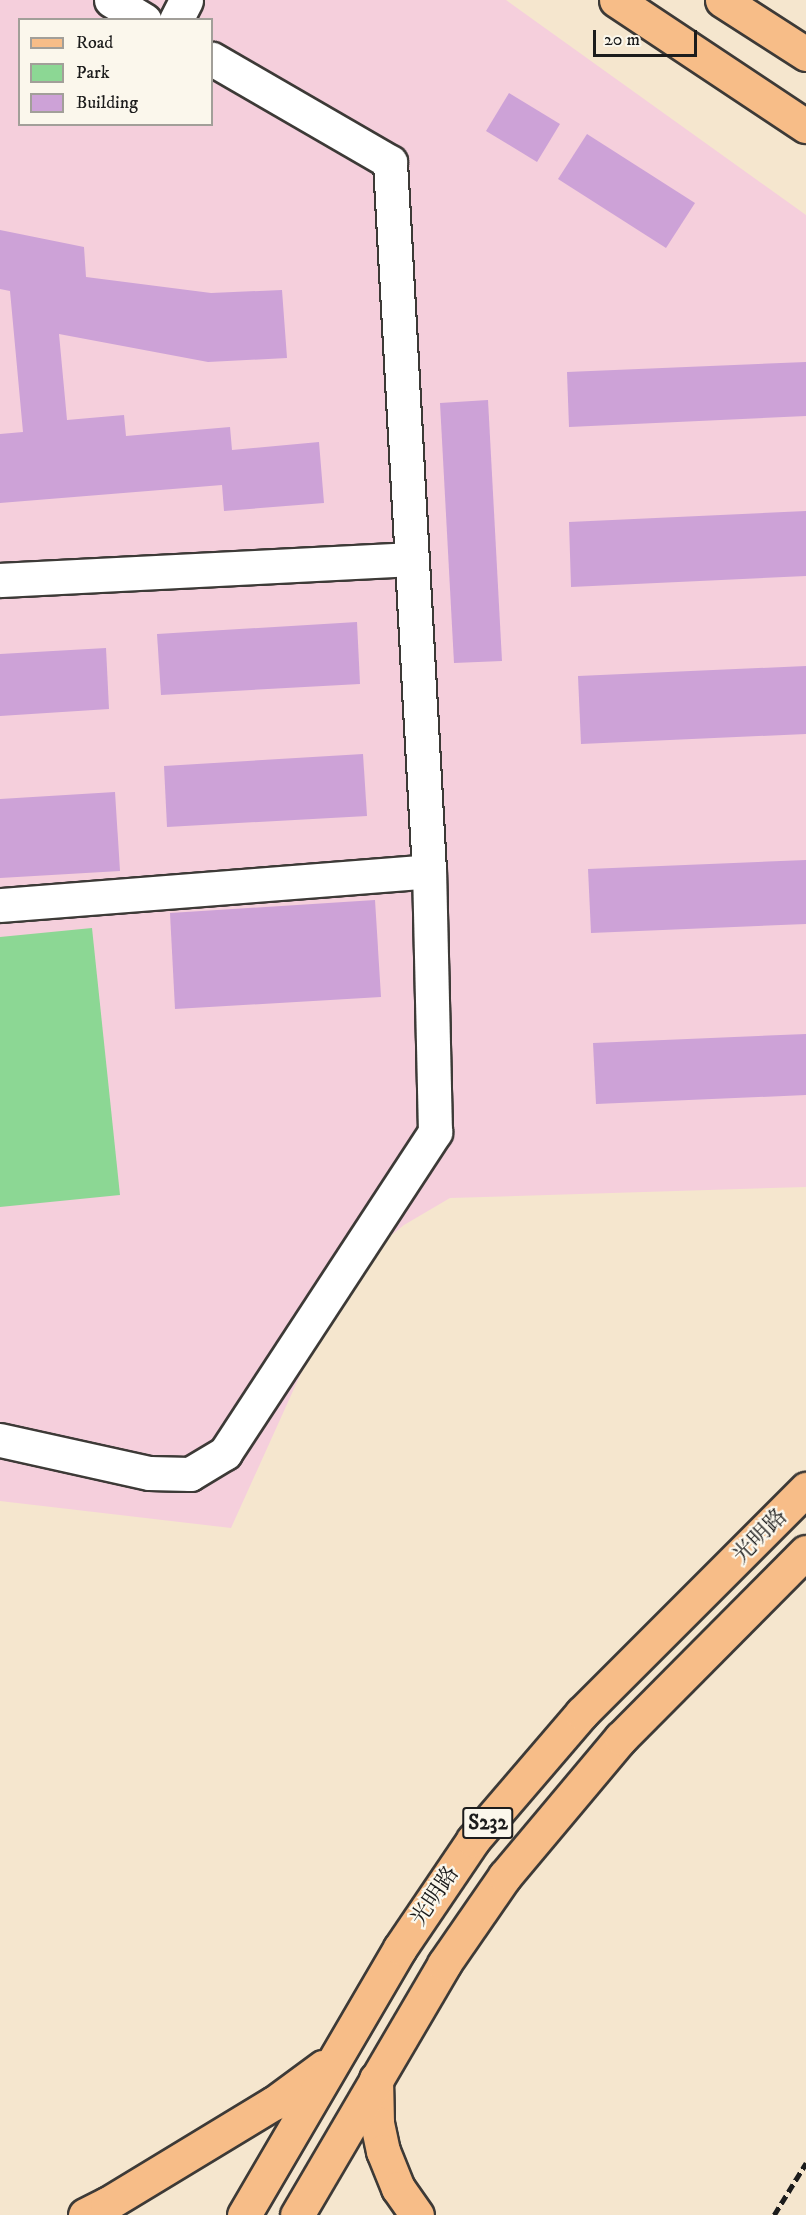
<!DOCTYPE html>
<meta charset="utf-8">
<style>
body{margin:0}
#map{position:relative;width:806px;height:2215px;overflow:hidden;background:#f5e6ce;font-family:"IM FELL DW Pica","Noto Serif SC",serif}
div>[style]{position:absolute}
.built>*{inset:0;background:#f5cfdc}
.green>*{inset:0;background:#8cd794}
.building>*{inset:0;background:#cda2d7}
.roads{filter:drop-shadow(2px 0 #3d3a37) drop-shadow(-2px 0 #3d3a37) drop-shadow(0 2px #3d3a37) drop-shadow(0 -2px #3d3a37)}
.minor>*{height:33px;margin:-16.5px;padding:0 16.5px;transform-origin:16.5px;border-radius:16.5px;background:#fff}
.major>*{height:33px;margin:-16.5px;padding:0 16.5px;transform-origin:16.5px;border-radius:16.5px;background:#f7bd88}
.rail>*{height:4.5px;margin-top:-2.25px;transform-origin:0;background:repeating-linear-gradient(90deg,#1c1c1c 0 9px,transparent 0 13.5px)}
span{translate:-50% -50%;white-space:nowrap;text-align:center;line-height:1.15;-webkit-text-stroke:4.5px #fbf7ec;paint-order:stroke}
.shield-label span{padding:2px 4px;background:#fbf7ec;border:2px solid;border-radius:4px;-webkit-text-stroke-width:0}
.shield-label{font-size:21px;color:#1c1c1c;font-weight:700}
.street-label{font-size:22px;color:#1c1c1c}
.legend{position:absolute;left:18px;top:18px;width:195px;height:108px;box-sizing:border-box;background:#fbf7ec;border:2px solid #a29f99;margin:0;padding:8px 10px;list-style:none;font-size:18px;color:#1c1c1c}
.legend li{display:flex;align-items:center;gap:12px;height:30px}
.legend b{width:30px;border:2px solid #a29f99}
.scale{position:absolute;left:593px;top:30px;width:104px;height:27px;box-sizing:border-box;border:3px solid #1c1c1c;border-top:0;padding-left:8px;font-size:18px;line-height:21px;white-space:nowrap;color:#1c1c1c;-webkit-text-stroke:4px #fbf7ec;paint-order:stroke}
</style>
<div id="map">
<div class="built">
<div style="clip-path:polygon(evenodd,0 0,506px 0,806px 215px,806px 1187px,450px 1198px,404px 1225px,378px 1246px,302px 1371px,231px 1528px,0 1501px,0 0,20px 20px,212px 20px,212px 124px,20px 124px,20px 20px)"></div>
</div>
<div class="green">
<div style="clip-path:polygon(92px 928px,120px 1195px,0 1207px,0 937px)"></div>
</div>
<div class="building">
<div style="clip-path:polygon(509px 93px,560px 124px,537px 162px,486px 131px)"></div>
<div style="clip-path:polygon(587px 134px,695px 203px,666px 248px,558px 179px)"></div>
<div style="clip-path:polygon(0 230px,84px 247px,86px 277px,211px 293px,282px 290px,287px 358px,208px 362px,59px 334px,67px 420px,124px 415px,126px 436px,230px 427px,232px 450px,319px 442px,324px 503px,224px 511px,222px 485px,0 503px,0 434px,23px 432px,10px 291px,0 289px)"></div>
<div style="clip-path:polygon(806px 362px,806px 416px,569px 427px,567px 372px)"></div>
<div style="clip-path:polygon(488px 400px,502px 661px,454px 663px,440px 403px)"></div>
<div style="clip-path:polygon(806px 511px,806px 576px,571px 587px,569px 522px)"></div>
<div style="clip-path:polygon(357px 622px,360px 684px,161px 695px,157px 634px)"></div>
<div style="clip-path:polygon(106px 648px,109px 709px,0 716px,0 654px)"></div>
<div style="clip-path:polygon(806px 666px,806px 734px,581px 744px,578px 676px)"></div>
<div style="clip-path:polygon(363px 754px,367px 816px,167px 827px,164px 766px)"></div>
<div style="clip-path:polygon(115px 792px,120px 871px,0 878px,0 799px)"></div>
<div style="clip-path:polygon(806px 860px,806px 924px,591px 933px,588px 869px)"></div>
<div style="clip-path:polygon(375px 900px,381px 997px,175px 1009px,170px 913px)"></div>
<div style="clip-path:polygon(806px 1034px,806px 1095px,596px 1104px,593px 1043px)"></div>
</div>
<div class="roads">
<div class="minor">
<div style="left:111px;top:0;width:39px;rotate:31deg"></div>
<div style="left:176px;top:20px;width:22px;rotate:-63deg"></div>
<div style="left:0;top:580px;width:412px;rotate:-2.9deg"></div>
<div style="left:0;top:905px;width:430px;rotate:-4.5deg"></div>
<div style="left:0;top:1440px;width:153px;rotate:12.5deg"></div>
<div style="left:149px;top:1473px;width:41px;rotate:1.4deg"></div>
<div style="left:190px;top:1474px;width:41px;rotate:-31deg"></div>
<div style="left:225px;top:1453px;width:384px;rotate:-56.8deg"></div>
<div style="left:435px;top:1132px;width:261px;rotate:-91.3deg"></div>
<div style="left:429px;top:871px;width:710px;rotate:-93.15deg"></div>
<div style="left:390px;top:162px;width:206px;rotate:-149.9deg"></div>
</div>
<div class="major">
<div style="left:616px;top:0;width:228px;rotate:33.6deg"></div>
<div style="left:722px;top:0;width:100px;rotate:32.7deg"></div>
<div style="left:376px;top:2079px;width:44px;rotate:88.7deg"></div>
<div style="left:377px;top:2123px;width:29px;rotate:78deg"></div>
<div style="left:383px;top:2151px;width:40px;rotate:68deg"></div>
<div style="left:398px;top:2188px;width:33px;rotate:55deg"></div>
<div style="left:85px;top:2215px;width:25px;rotate:-27deg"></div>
<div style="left:107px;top:2204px;width:195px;rotate:-31.2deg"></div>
<div style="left:274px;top:2103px;width:61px;rotate:-36.3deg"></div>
<div style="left:244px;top:2215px;width:309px;rotate:-59.7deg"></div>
<div style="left:400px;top:1948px;width:130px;rotate:-55.9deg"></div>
<div style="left:473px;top:1840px;width:167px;rotate:-49.4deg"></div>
<div style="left:582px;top:1713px;width:317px;rotate:-45deg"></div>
<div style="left:297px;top:2215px;width:291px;rotate:-59.6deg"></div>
<div style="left:444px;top:1964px;width:107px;rotate:-55.3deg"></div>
<div style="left:505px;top:1876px;width:180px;rotate:-50deg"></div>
<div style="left:621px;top:1738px;width:262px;rotate:-45.2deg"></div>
</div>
</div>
<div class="rail">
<div style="left:774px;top:2215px;width:61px;rotate:-58.4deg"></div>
</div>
<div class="shield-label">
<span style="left:488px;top:1823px">S232</span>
</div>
<div class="street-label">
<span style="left:760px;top:1536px;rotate:-45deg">光明路</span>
<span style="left:435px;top:1896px;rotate:-56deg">光明路</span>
</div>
<ul class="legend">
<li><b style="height:8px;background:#f7bd88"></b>Road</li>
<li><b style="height:16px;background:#8cd794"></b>Park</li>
<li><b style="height:16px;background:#cda2d7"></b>Building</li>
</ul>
<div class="scale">20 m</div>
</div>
